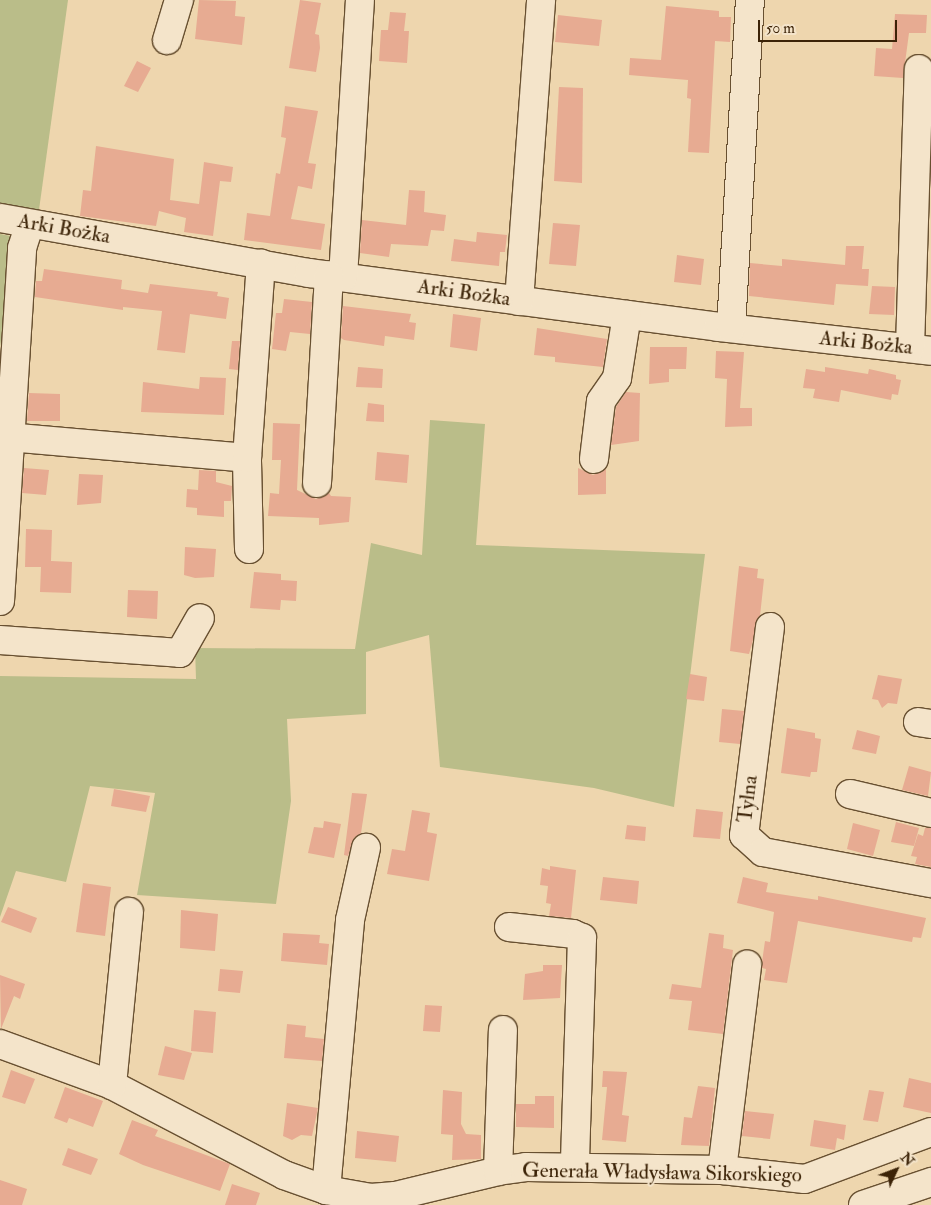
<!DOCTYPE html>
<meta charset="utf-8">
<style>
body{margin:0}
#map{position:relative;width:931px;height:1205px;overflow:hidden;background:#eed6ae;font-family:"IM FELL Double Pica",serif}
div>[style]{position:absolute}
.green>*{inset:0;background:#babd89}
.building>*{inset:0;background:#e7ab92}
.roads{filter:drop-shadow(1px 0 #685031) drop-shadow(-1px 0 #685031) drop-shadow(0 1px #685031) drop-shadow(0 -1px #685031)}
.minor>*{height:28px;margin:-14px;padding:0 14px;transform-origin:14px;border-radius:14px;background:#f4e4ca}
span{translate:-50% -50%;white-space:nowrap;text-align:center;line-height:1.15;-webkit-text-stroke:4px #f4e4ca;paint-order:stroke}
.street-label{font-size:21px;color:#3c2307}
.north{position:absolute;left:871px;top:1145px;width:50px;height:50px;-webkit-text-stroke:4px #f4e4ca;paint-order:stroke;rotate:47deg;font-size:14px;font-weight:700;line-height:20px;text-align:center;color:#3c2307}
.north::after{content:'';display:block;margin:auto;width:18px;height:22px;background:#3c2307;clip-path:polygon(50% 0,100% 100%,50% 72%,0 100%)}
.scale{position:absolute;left:758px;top:20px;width:139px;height:22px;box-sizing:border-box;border:2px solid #3c2307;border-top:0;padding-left:6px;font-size:15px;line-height:18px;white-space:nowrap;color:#3c2307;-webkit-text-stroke:4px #f4e4ca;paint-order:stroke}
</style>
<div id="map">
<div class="green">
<div style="clip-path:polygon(0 0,68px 0,38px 217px,0 209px)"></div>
<div style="clip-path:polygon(0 234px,16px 237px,0 347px)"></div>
<div style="clip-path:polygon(430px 420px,485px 424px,476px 545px,705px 554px,674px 807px,594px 788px,440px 767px,429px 635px,366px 652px,366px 714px,287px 719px,291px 801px,276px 904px,137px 895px,155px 793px,90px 786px,66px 882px,16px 871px,0 917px,0 676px,196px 679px,195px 648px,355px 649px,371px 543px,422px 555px)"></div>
</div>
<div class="building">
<div style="clip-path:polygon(199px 0,236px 1px,235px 16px,245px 17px,242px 45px,195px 39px)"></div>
<div style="clip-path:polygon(300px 0,321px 3px,315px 34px,319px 35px,320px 48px,316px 72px,289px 68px)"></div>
<div style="clip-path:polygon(666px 6px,719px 11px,719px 17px,731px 17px,730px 42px,715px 41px,709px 153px,688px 152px,691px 99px,687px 98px,688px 80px,629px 75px,630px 58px,661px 60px)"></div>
<div style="clip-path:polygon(390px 12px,406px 13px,404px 31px,409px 31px,407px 63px,379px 61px,381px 30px,388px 30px)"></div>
<div style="clip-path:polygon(895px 14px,927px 15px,926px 33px,909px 33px,903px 78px,874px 76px,876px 48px,892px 49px)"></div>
<div style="clip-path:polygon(558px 15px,602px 20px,599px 46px,555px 42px)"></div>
<div style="clip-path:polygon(137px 61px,151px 68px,138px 92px,124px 86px)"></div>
<div style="clip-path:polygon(559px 87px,583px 88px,582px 183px,554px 181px)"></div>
<div style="clip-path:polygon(285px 106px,318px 111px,308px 163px,316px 164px,312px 189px,298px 186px,291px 219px,325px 224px,321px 250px,244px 240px,247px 213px,270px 216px,276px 173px,280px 174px,286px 138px,281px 137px)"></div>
<div style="clip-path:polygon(96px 146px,174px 159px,170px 200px,199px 204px,204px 162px,233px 167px,231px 182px,220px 181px,213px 236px,184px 232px,186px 218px,159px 211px,156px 226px,80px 216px,83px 190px,91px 191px)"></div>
<div style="clip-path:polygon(409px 190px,425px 191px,424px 212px,446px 215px,444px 231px,431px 230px,428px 246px,391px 244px,389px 257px,360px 253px,362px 220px,406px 225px)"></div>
<div style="clip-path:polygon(553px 223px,580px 225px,576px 266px,549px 264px)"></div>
<div style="clip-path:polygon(477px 232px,507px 235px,505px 252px,500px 252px,499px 266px,451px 261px,454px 239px,476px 242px)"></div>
<div style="clip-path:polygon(846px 246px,864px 246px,862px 269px,869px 269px,868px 286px,836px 284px,834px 305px,749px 296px,750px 263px,782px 266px,782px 259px,845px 265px)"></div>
<div style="clip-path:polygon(677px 255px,704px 259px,701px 285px,674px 282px)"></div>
<div style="clip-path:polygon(44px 269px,122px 280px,121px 289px,148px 293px,150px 284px,218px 292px,217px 296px,229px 298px,226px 319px,190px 314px,185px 353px,157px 350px,162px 311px,123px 307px,123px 310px,35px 297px,36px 281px,42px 281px)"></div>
<div style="clip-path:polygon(872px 286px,895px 287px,894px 315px,869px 314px)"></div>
<div style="clip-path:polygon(284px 299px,312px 302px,310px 334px,290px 332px,286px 351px,272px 349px,276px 313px,282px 313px)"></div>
<div style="clip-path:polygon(343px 306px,411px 314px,409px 322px,416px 323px,414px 340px,385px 336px,384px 346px,344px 340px,341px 338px)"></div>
<div style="clip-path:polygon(453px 314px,481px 318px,477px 351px,450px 347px)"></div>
<div style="clip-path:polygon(537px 328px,607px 339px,603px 367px,555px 362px,555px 357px,534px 355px)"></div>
<div style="clip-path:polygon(232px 341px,240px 341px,238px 370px,229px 369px)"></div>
<div style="clip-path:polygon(650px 347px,687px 347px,686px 369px,669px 369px,669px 382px,649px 384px)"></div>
<div style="clip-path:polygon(716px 351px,744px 352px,740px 408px,752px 408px,752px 426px,725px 427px,727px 379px,715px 378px)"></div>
<div style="clip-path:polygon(358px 367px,383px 369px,382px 388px,356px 387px)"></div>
<div style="clip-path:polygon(825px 367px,868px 374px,869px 369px,896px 375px,896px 379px,901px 380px,898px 395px,892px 394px,891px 400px,841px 390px,839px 402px,813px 398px,815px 389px,803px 388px,806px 369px,825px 372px)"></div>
<div style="clip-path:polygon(200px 377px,226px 378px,224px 415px,141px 412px,143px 382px,199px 389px)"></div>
<div style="clip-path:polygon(626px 392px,640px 393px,639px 441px,611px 445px,616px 407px)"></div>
<div style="clip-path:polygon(29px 393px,60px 394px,60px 421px,27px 421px)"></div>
<div style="clip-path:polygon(368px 403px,384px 405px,384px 422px,366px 421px)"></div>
<div style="clip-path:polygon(273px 423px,300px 424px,297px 490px,316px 499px,329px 493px,331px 496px,351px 497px,349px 522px,319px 525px,319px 518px,268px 516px,270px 493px,279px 494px,281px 460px,272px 460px)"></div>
<div style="clip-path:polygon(377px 452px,409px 455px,407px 483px,375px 480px)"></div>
<div style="clip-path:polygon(24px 468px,49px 470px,46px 495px,22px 493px)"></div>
<div style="clip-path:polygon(578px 468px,593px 475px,606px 469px,606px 494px,578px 495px)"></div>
<div style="clip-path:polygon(199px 470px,216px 471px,216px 482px,232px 486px,231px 501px,224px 501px,224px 517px,197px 515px,197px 508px,186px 507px,187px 489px,198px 490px)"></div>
<div style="clip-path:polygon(79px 474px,103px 475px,101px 503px,77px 505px)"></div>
<div style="clip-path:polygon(26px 529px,52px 530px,51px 561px,72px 562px,71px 593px,40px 592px,41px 567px,25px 567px)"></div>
<div style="clip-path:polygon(185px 547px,216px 549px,214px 577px,195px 578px,184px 575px)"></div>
<div style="clip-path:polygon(739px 566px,758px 569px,757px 578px,764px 579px,760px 616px,749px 654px,730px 651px)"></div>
<div style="clip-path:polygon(254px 572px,281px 574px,281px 580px,297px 581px,296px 601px,281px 600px,280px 610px,250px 608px)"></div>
<div style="clip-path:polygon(128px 590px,158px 591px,157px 619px,127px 617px)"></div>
<div style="clip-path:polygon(690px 674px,707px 677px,704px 701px,686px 699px)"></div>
<div style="clip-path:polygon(878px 675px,902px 679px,897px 704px,888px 703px,882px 708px,878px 700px,872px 699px)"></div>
<div style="clip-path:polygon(722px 709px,744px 711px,740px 744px,719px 742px)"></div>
<div style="clip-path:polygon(787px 728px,815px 733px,815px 738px,821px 739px,817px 772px,811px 772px,810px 777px,781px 773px)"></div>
<div style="clip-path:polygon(857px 730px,880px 736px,876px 754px,852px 749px)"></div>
<div style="clip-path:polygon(909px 766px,931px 772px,928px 796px,902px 790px)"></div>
<div style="clip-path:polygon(114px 789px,150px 796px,146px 812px,111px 806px)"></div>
<div style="clip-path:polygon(352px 793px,367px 794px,361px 833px,354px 838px,348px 856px,344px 855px)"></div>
<div style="clip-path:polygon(696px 809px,723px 812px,720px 839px,693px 837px)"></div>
<div style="clip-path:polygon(412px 810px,430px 813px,427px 832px,437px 834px,429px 881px,387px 874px,392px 849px,405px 851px)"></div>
<div style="clip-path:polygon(324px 821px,341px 824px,334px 858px,308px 853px,314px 827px,323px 828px)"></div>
<div style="clip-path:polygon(896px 822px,919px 828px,914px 846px,891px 842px)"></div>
<div style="clip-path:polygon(853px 823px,880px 830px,873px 856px,847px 849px)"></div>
<div style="clip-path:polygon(627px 825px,646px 827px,645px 841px,625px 839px)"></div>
<div style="clip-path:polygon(925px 828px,931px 828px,931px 867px,915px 864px,917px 857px,911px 856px,918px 834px,923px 836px)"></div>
<div style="clip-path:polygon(550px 866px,576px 870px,571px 918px,549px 916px,551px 904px,546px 903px,548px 886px,540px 885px,542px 868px,550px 870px)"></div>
<div style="clip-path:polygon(603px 877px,639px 881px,637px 904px,600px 900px)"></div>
<div style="clip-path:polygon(743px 877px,768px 883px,766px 892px,818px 900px,818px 896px,926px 918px,921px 938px,913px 937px,912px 942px,798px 921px,787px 983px,764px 980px,766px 969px,762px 968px,762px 962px,765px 941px,770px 942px,774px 912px,737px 903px)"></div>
<div style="clip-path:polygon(83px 883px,111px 887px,105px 936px,76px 932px)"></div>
<div style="clip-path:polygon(8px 907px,37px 918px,31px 933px,1px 922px)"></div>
<div style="clip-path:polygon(181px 910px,218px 914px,215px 951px,180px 948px)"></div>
<div style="clip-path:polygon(283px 933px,320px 935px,319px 943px,329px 944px,327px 965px,281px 961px)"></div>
<div style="clip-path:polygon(709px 933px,724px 935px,723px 948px,733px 950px,723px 1034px,688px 1030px,692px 1001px,669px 999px,672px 984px,701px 988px)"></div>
<div style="clip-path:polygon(543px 965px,562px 965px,560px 998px,523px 1000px,525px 974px,543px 971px)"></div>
<div style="clip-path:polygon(220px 969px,243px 971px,240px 993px,218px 991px)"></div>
<div style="clip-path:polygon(0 975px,25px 984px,20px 999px,14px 996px,1px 1029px)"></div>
<div style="clip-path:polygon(425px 1005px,442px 1006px,440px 1032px,423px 1031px)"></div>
<div style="clip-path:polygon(194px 1010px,216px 1012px,213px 1053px,191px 1051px)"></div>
<div style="clip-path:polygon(287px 1024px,306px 1026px,305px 1037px,324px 1039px,322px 1061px,284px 1058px)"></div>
<div style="clip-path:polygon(165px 1046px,192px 1053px,184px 1080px,158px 1075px)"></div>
<div style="clip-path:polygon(11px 1070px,35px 1079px,25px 1104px,2px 1097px)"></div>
<div style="clip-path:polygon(603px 1071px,627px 1072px,622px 1115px,629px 1116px,626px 1142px,602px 1140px,607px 1087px,602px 1087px)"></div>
<div style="clip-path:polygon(909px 1078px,931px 1083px,931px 1113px,903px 1107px)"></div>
<div style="clip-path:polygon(698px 1086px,715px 1088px,709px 1146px,681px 1145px,684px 1117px,692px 1118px)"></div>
<div style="clip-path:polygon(65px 1087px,103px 1101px,93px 1127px,69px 1118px,67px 1123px,54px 1118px)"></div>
<div style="clip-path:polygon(443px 1090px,462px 1092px,461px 1124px,466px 1134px,481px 1135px,481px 1159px,452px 1160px,453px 1135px,441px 1134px)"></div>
<div style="clip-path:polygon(869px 1090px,884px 1092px,878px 1122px,863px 1120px)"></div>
<div style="clip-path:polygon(535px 1096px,554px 1096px,554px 1128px,516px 1127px,516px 1104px,535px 1104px)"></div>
<div style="clip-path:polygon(287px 1103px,318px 1108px,312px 1136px,301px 1135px,292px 1140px,283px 1136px)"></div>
<div style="clip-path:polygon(745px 1111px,774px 1114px,770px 1139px,742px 1136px)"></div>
<div style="clip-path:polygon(132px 1120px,158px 1130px,155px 1136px,230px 1164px,220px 1191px,143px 1165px,119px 1154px)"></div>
<div style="clip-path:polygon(814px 1120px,846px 1125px,844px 1140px,837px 1138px,835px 1150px,810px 1146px)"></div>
<div style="clip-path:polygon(357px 1131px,399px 1136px,396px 1162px,355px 1158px)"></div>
<div style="clip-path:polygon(68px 1148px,98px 1159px,91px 1175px,62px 1165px)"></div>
<div style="clip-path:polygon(0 1180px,27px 1189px,22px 1205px,0 1205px)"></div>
<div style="clip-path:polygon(232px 1184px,260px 1193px,256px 1205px,225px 1205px)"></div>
</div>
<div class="roads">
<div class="minor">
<div style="left:167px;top:40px;width:42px;rotate:-73.3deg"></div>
<div style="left:0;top:218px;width:314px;rotate:10.1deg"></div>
<div style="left:309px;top:273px;width:413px;rotate:7.5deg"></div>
<div style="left:718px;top:327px;width:214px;rotate:6.4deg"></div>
<div style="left:343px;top:277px;width:278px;rotate:-86.5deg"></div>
<div style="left:519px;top:301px;width:302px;rotate:-85.8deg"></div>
<div style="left:731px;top:328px;width:329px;rotate:-86.7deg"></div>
<div style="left:910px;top:348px;width:279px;rotate:-88.2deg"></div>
<div style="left:8px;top:437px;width:240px;rotate:5deg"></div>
<div style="left:594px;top:459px;width:58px;rotate:-83.1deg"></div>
<div style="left:601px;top:401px;width:28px;rotate:-55deg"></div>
<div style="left:617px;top:378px;width:64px;rotate:-81deg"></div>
<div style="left:317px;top:483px;width:208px;rotate:-86.7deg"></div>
<div style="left:249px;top:549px;width:91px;rotate:-91.3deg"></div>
<div style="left:247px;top:458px;width:195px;rotate:-85.9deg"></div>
<div style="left:0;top:601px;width:354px;rotate:-86.4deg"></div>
<div style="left:22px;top:248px;width:25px;rotate:-72deg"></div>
<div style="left:770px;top:627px;width:210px;rotate:97.1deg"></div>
<div style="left:744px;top:835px;width:25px;rotate:42deg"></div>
<div style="left:763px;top:852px;width:171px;rotate:10.5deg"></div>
<div style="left:0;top:640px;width:180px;rotate:4.1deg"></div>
<div style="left:180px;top:653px;width:40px;rotate:-60.3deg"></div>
<div style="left:918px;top:722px;width:13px;rotate:9deg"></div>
<div style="left:850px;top:794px;width:83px;rotate:13.2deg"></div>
<div style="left:509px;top:927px;width:64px;rotate:6.2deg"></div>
<div style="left:573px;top:934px;width:10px;rotate:24deg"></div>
<div style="left:582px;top:938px;width:229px;rotate:91.8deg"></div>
<div style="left:0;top:1044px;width:119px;rotate:20.1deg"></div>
<div style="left:112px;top:1085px;width:194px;rotate:27.6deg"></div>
<div style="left:284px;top:1175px;width:45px;rotate:19.7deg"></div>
<div style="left:326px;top:1190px;width:46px;rotate:10.1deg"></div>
<div style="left:371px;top:1198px;width:24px;rotate:-5deg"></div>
<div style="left:395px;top:1196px;width:106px;rotate:-13.6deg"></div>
<div style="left:498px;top:1171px;width:28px;rotate:-8deg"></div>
<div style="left:526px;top:1167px;width:196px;rotate:0.9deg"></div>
<div style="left:722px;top:1170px;width:83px;rotate:6.2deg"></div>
<div style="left:805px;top:1179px;width:134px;rotate:-20.5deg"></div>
<div style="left:112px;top:1085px;width:174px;rotate:-84.4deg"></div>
<div style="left:722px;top:1170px;width:207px;rotate:-83deg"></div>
<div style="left:498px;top:1171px;width:141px;rotate:-88deg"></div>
<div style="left:326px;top:1190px;width:271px;rotate:-84.9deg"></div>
<div style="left:350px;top:920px;width:74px;rotate:-77.5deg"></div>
<div style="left:863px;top:1205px;width:72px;rotate:-18.7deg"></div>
</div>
</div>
<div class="street-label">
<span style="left:64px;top:229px;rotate:10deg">Arki Bożka</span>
<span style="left:464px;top:293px;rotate:8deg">Arki Bożka</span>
<span style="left:866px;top:343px;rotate:6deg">Arki Bożka</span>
<span style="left:748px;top:799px;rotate:-83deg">Tylna</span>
<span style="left:662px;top:1173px;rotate:1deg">Generała Władysława Sikorskiego</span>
</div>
<div class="north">N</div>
<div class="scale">50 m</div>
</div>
